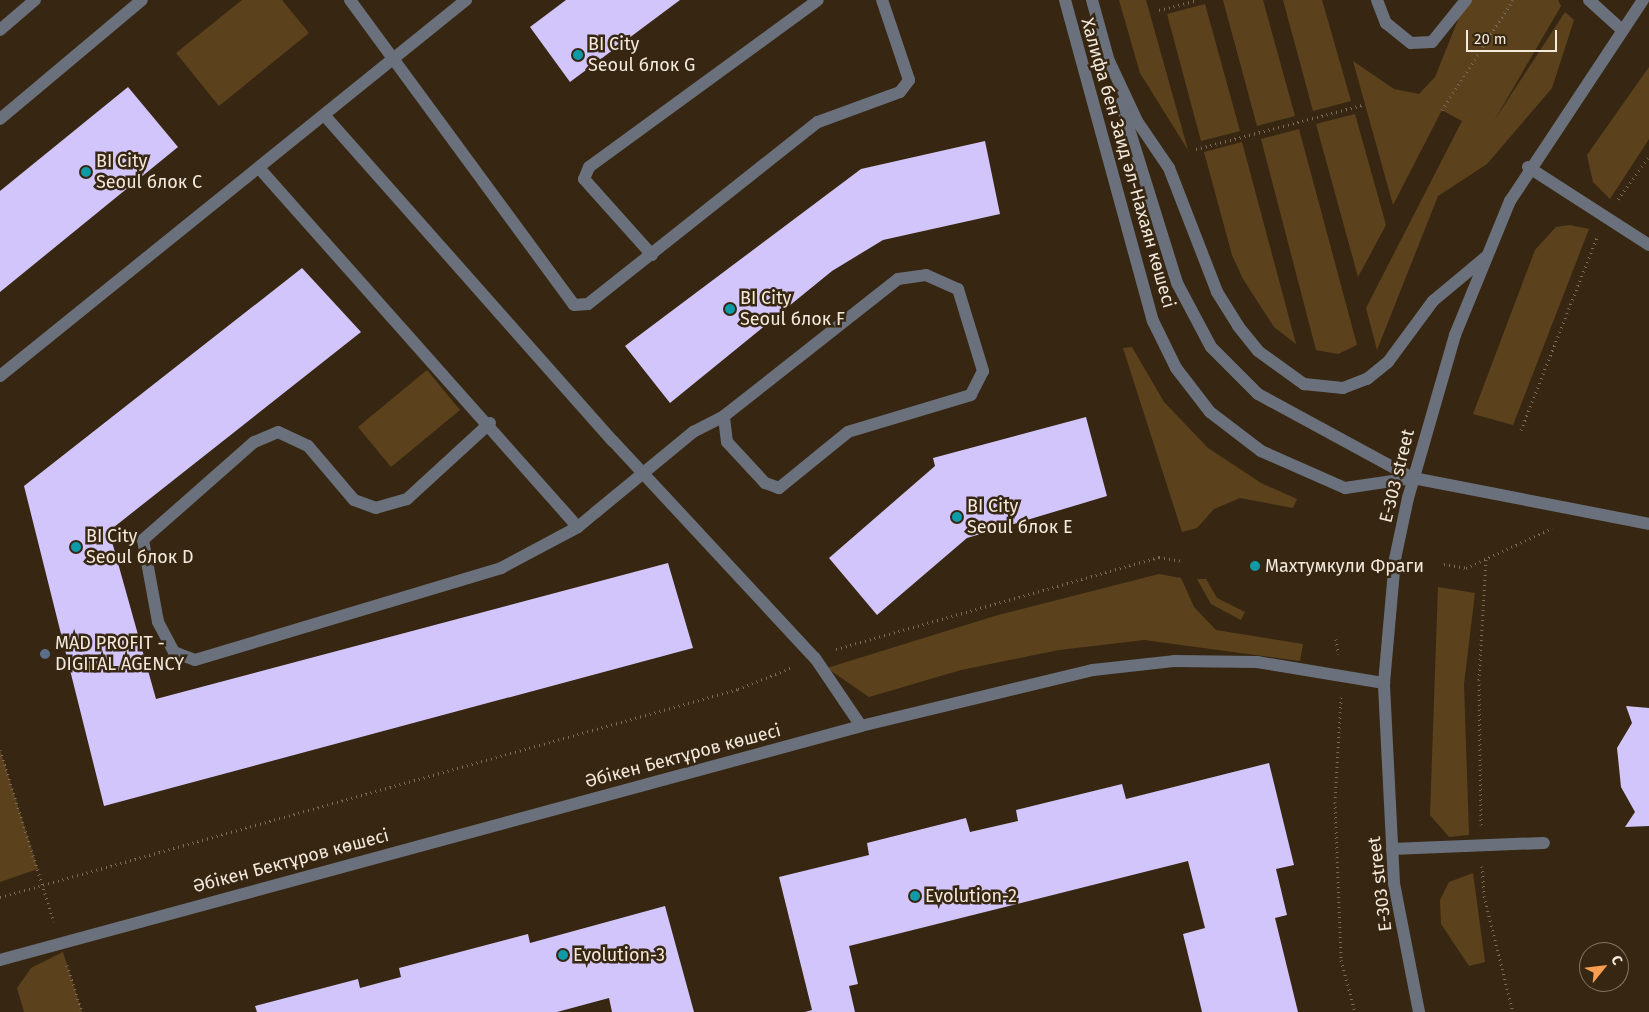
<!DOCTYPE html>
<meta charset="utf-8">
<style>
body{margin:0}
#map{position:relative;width:1649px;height:1012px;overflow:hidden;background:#372712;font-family:"Fira Sans",sans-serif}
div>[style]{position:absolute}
.green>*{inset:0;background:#5c421c}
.building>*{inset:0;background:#d2c5fb}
.path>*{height:3px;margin-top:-1.5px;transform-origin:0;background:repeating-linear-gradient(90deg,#7a6c5a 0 1px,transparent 0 5px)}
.minor>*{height:12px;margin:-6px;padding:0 6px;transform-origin:6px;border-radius:6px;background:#6a717c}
.minor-bridge>*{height:12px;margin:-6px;padding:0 6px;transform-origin:6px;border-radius:6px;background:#6a717c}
.dots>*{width:14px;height:14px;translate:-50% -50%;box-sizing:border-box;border:2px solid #372712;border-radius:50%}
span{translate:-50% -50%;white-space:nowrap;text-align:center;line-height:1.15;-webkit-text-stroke:5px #372712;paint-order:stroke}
.poi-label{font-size:18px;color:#f3e9dc}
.left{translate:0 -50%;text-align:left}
.street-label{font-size:18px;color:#f3e9dc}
.north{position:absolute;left:1579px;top:942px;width:50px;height:50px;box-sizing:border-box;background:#372712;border:1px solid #827563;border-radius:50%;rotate:61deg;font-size:14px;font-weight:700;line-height:20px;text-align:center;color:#f3e9dc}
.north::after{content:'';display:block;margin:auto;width:18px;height:22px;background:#fb9e50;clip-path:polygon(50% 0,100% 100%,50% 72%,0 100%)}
.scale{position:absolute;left:1466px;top:30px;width:91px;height:22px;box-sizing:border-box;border:2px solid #f3e9dc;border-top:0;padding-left:6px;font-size:15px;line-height:18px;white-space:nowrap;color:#f3e9dc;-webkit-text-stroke:4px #372712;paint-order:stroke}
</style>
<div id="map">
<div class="green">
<div style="clip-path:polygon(242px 0,282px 0,309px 33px,219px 106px,176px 53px)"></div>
<div style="clip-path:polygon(1119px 0,1146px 0,1188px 150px,1140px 73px)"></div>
<div style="clip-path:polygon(1223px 0,1263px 0,1295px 116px,1257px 126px)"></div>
<div style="clip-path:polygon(1283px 0,1322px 0,1351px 101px,1313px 111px)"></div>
<div style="clip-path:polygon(1466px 0,1558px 0,1561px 6px,1494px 121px,1565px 12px,1574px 20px,1552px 88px,1487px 164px,1438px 196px,1377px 350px,1366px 308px,1462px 121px,1442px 110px,1393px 205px,1353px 61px,1394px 89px,1419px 94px,1435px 77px)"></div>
<div style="clip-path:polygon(1205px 4px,1240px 131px,1201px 141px,1167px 14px)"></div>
<div style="clip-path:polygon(1649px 67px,1649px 139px,1610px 199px,1593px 182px,1587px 155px)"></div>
<div style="clip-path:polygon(1355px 114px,1386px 225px,1358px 277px,1316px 124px)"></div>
<div style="clip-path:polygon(1299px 129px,1357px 345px,1338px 354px,1316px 350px,1261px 139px)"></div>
<div style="clip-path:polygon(1242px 142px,1296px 344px,1274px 327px,1243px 279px,1232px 255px,1204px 152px)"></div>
<div style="clip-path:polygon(1570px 225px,1589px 229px,1513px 425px,1473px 414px,1535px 250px,1556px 227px)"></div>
<div style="clip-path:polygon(1132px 347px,1164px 402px,1208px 448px,1261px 483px,1297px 499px,1293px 508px,1240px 498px,1214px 509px,1197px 528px,1182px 532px,1123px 348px)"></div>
<div style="clip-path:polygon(427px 370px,460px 410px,391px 467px,358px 427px)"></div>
<div style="clip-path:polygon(1159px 574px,1181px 578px,1194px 607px,1216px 630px,1303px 644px,1300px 661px,1144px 640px,1059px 650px,961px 670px,869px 697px,827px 668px,998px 615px)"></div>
<div style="clip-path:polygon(1197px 579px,1206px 579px,1217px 598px,1245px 612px,1241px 620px,1211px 604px)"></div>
<div style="clip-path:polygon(1438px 587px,1475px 593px,1464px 684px,1469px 835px,1449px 837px,1430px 815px)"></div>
<div style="clip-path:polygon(0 750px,38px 869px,0 882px)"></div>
<div style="clip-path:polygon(1473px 873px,1485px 962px,1469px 966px,1441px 924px,1440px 900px,1449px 882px)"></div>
<div style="clip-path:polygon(63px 952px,82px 1012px,24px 1012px,17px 988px,31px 968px)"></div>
</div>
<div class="building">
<div style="clip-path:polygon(566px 0,680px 0,570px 82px,530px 27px)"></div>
<div style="clip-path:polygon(128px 87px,178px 147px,0 292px,0 191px)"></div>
<div style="clip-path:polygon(985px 141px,1000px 214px,883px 240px,832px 271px,670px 403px,625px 346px,861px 169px)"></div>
<div style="clip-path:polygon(302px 268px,361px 332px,109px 531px,156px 699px,668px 563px,693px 648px,104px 806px,24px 486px)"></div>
<div style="clip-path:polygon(1086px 417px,1107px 496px,967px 538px,877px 615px,829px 558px,935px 466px,933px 458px)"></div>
<div style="clip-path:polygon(1626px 706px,1649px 708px,1649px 826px,1625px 827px,1635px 812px,1621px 787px,1617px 748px,1632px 723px)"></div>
<div style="clip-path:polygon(1269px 763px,1294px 865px,1276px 869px,1287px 915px,1275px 918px,1298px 1012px,1202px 1012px,1183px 934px,1205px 928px,1188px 861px,849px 946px,858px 984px,849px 986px,855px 1012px,805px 1012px,812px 1010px,779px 877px,869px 855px,867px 843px,966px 818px,970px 832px,1018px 821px,1016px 810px,1122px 784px,1126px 799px)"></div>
<div style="clip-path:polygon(665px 906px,694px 1012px,612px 1012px,609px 998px,557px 1012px,257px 1012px,255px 1006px,358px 979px,360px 988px,401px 977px,399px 968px,528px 934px,530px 943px)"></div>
</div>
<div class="path">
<div style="left:1159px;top:10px;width:40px;rotate:-14.4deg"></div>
<div style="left:1442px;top:110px;width:131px;rotate:-57.2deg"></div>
<div style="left:1196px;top:149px;width:172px;rotate:-14.8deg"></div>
<div style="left:1618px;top:199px;width:53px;rotate:-54.2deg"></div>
<div style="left:1521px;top:430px;width:207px;rotate:-68.5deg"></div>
<div style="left:1444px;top:564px;width:22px;rotate:10deg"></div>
<div style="left:1466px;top:568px;width:95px;rotate:-24.9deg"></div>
<div style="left:1336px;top:639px;width:15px;rotate:82deg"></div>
<div style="left:836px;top:649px;width:336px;rotate:-15.9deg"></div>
<div style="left:1159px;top:557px;width:23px;rotate:10deg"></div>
<div style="left:1341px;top:697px;width:105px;rotate:93.3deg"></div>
<div style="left:1335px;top:802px;width:158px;rotate:87.8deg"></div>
<div style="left:1341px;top:960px;width:54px;rotate:74.9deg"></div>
<div style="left:0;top:750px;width:180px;rotate:72.6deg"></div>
<div style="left:1481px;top:825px;width:145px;rotate:-90.8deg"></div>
<div style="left:1479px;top:680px;width:122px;rotate:-86.7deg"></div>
<div style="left:1482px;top:866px;width:30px;rotate:86deg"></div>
<div style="left:1484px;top:896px;width:120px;rotate:76deg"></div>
<div style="left:0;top:897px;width:767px;rotate:-15.74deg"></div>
<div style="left:738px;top:689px;width:59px;rotate:-21.8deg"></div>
<div style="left:67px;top:965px;width:49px;rotate:72.3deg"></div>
</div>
<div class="minor">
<div style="left:350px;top:0;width:378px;rotate:53.7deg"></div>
<div style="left:574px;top:305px;width:14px;rotate:-4deg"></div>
<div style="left:588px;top:304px;width:293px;rotate:-38.4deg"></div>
<div style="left:818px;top:122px;width:87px;rotate:-20.1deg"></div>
<div style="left:900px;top:92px;width:15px;rotate:-53deg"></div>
<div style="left:909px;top:80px;width:84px;rotate:-108.6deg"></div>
<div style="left:1065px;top:0;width:333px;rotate:74.7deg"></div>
<div style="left:1153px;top:321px;width:52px;rotate:63.9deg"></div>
<div style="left:1176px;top:368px;width:56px;rotate:52.3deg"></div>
<div style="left:1210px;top:412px;width:64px;rotate:37.4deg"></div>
<div style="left:1261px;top:451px;width:92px;rotate:23.8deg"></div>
<div style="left:1345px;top:488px;width:69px;rotate:-8.4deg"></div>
<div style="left:1413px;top:478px;width:240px;rotate:11deg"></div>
<div style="left:1092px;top:0;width:72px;rotate:74.6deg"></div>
<div style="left:1377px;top:0;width:25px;rotate:69deg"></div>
<div style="left:1386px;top:23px;width:32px;rotate:39deg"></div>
<div style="left:1411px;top:43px;width:21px;rotate:-3deg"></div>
<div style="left:1432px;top:42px;width:54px;rotate:-51deg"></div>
<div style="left:1589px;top:0;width:43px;rotate:42.2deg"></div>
<div style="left:0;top:30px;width:46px;rotate:-40.6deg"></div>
<div style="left:1109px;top:61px;width:66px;rotate:65deg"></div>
<div style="left:1137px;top:121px;width:57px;rotate:55.8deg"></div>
<div style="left:1169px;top:168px;width:133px;rotate:68.8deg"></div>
<div style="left:1217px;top:292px;width:40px;rotate:58deg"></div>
<div style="left:1238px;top:326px;width:32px;rotate:51deg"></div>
<div style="left:1258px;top:351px;width:57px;rotate:35.7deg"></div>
<div style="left:1304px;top:384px;width:39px;rotate:6deg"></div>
<div style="left:1343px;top:388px;width:26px;rotate:-21deg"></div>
<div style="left:1367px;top:379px;width:27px;rotate:-39deg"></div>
<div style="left:1388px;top:362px;width:76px;rotate:-53.6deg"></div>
<div style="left:1433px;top:301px;width:70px;rotate:-39.8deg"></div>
<div style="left:1121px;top:103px;width:189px;rotate:72.7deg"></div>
<div style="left:1177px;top:283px;width:72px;rotate:62deg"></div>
<div style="left:1211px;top:347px;width:66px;rotate:45deg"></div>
<div style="left:1258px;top:394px;width:176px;rotate:28.5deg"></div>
<div style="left:325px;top:116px;width:434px;rotate:48.5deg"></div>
<div style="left:613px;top:441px;width:296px;rotate:47.1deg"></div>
<div style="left:815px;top:658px;width:82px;rotate:55.9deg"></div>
<div style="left:0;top:119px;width:185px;rotate:-40deg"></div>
<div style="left:1528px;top:167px;width:144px;rotate:32.8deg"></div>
<div style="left:259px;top:168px;width:480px;rotate:48.4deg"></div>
<div style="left:578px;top:527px;width:23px;rotate:-40deg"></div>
<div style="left:652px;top:255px;width:102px;rotate:-131.8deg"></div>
<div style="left:584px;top:179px;width:13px;rotate:-67deg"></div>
<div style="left:589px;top:167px;width:283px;rotate:-36.1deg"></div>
<div style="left:0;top:376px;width:599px;rotate:-38.9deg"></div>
<div style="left:490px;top:423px;width:113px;rotate:137.5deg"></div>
<div style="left:407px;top:499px;width:32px;rotate:164deg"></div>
<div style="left:376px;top:508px;width:23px;rotate:-160deg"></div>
<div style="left:354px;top:500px;width:71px;rotate:-130.4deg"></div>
<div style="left:308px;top:446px;width:33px;rotate:-155deg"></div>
<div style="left:278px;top:432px;width:26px;rotate:157deg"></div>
<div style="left:254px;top:442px;width:148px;rotate:138.6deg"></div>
<div style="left:143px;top:540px;width:83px;rotate:79.6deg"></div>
<div style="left:158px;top:622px;width:34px;rotate:62deg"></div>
<div style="left:174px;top:652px;width:22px;rotate:21deg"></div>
<div style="left:195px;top:660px;width:320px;rotate:-16.7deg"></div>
<div style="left:501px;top:568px;width:87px;rotate:-28deg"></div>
<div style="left:693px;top:432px;width:35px;rotate:-27deg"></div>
<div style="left:724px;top:416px;width:221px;rotate:-38.2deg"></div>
<div style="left:898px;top:279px;width:28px;rotate:-8deg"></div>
<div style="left:926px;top:275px;width:35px;rotate:24deg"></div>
<div style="left:958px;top:289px;width:86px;rotate:73deg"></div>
<div style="left:983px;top:371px;width:27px;rotate:117deg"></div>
<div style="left:971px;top:395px;width:128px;rotate:163.3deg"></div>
<div style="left:848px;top:432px;width:89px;rotate:140.9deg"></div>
<div style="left:779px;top:488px;width:15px;rotate:-160deg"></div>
<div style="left:765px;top:483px;width:56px;rotate:-132.8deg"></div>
<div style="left:727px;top:442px;width:26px;rotate:-97deg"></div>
<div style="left:1392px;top:849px;width:152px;rotate:-2.3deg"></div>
<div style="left:0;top:960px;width:892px;rotate:-15.2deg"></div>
<div style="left:861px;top:726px;width:239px;rotate:-13.6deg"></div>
<div style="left:1093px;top:670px;width:81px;rotate:-6.3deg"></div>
<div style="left:1174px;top:661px;width:83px;rotate:0.7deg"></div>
<div style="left:1257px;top:662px;width:129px;rotate:9.4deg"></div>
<div style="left:1419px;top:1012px;width:131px;rotate:-101deg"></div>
<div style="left:1394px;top:883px;width:200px;rotate:-92.9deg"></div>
<div style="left:1384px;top:683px;width:124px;rotate:-84.9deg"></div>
<div style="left:1395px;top:559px;width:62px;rotate:-78deg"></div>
<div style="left:1408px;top:498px;width:170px;rotate:-73.9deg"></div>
<div style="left:1455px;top:335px;width:145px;rotate:-67.7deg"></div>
<div style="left:1510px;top:201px;width:241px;rotate:-56.5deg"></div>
</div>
<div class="minor-bridge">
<div style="left:596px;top:512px;width:126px;rotate:-39.5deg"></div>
</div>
<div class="dots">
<div style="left:578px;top:55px;background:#0f9aa8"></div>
<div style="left:86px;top:172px;background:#0f9aa8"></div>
<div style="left:730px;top:309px;background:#0f9aa8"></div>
<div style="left:957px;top:517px;background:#0f9aa8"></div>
<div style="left:76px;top:547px;background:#0f9aa8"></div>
<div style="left:1255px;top:566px;background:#0f9aa8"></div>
<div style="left:45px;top:654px;background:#5c6f8a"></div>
<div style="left:915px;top:896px;background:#0f9aa8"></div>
<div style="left:563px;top:955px;background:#0f9aa8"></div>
</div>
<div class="poi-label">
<span class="left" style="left:588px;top:55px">BI City<br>Seoul блок G</span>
<span class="left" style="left:96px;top:172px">BI City<br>Seoul блок C</span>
<span class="left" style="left:740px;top:309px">BI City<br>Seoul блок F</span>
<span class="left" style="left:967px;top:517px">BI City<br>Seoul блок E</span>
<span class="left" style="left:86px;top:547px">BI City<br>Seoul блок D</span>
<span class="left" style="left:1265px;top:566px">Махтумкули Фраги</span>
<span class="left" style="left:55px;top:654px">MAD PROFIT -<br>DIGITAL AGENCY</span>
<span class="left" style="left:925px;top:896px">Evolution-2</span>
<span class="left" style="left:573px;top:955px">Evolution-3</span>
</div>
<div class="street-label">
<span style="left:1128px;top:163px;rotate:74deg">Халифа бен Заид әл-Нахаян көшесі</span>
<span style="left:1397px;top:476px;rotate:-76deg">E-303 street</span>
<span style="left:683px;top:756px;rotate:-15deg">Әбікен Бектұров көшесі</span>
<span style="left:291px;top:861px;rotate:-15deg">Әбікен Бектұров көшесі</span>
<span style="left:1380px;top:884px;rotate:-97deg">E-303 street</span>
</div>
<div class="north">С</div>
<div class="scale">20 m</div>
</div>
